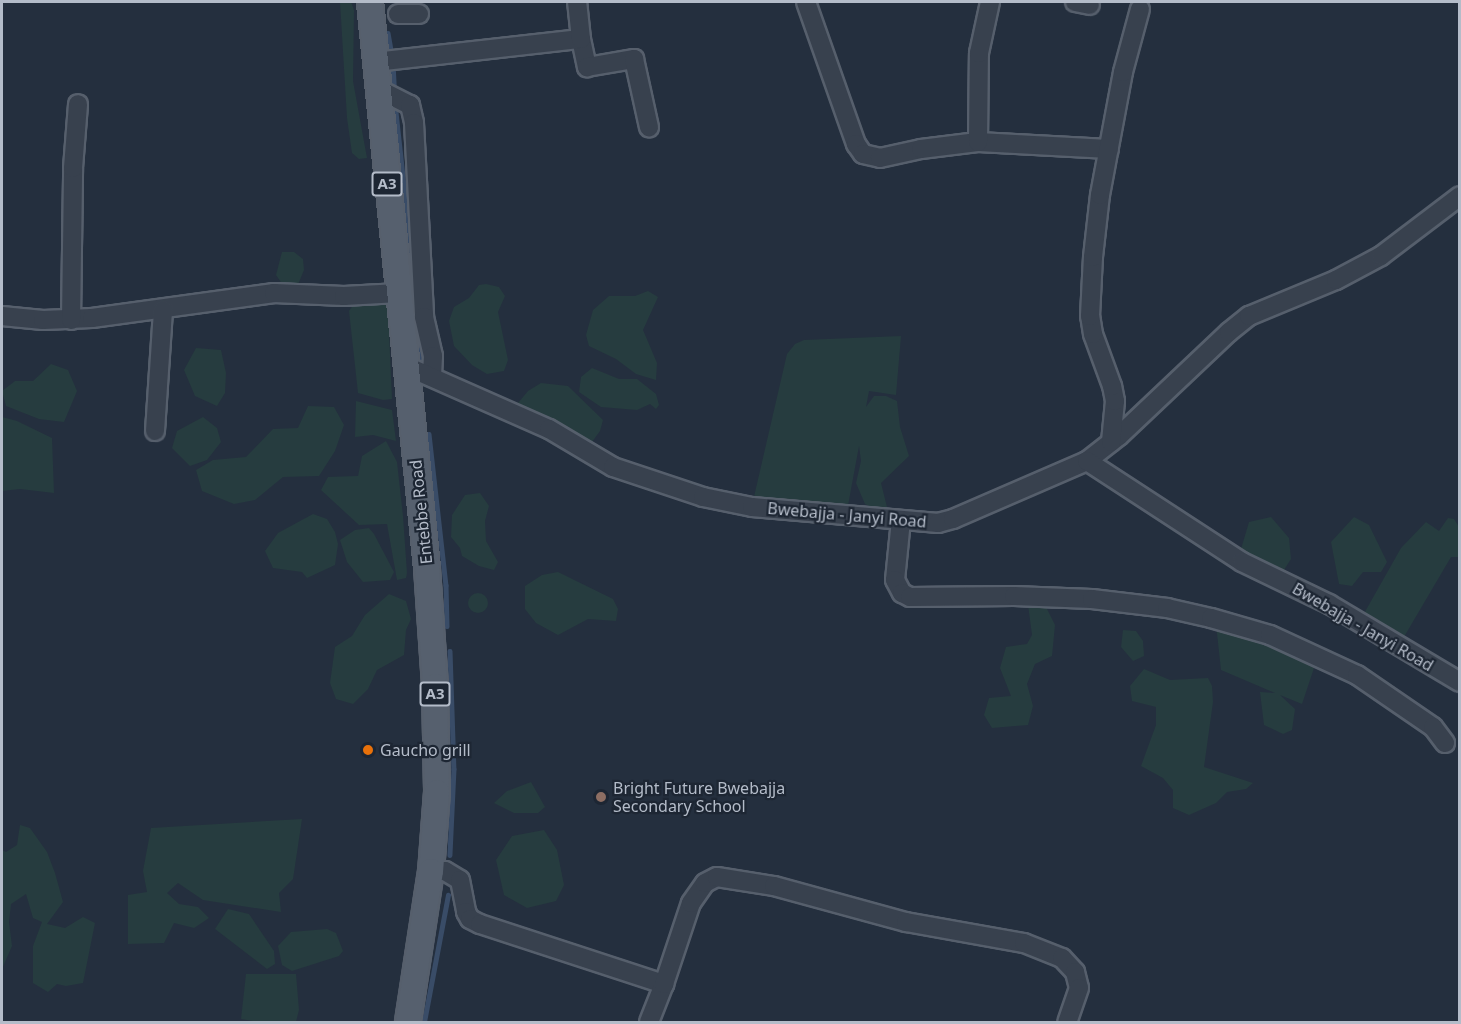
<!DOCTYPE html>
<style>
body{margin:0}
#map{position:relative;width:1461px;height:1024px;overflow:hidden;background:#242f3e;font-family:"Noto Sans",sans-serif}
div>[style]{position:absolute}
.green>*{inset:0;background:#263c3f}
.round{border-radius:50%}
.stream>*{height:4.5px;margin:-2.25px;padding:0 2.25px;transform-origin:2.25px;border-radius:2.25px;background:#394c67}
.roads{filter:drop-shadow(2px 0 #565f6c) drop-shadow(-2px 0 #565f6c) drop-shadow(0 2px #565f6c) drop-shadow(0 -2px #565f6c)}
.minor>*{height:18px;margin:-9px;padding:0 9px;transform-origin:9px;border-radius:9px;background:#38414e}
.major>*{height:24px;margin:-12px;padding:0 12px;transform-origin:12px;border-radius:12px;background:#56606e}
.dots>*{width:16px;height:16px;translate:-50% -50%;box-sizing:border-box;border:3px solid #1d2633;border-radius:50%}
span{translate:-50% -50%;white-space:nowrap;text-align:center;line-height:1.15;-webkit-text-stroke:4.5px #1d2633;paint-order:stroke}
.shield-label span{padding:2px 4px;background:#1d2633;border:2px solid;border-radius:4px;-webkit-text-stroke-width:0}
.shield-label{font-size:15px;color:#b4bcc9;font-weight:700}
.street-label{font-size:16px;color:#b4bcc9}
.poi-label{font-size:16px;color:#b4bcc9}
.left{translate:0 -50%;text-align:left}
.frame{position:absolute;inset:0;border:3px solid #b4bcc9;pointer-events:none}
</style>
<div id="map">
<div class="green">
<div style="clip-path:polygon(340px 2px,351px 2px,354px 10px,353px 81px,367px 158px,359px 159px,352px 153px,347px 118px)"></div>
<div style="clip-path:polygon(282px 252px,294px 252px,303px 259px,304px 270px,297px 287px,285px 288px,276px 275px)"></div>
<div style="clip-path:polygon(486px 284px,499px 287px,505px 296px,498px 312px,508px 360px,504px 371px,487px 374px,472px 365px,454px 346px,449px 321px,454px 307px,469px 298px,479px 285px)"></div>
<div style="clip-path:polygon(648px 291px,658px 297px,643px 330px,657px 363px,656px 380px,636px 374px,616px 359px,589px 346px,586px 335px,593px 310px,609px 296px,635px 296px)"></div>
<div style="clip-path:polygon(382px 297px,388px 309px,392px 399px,383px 400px,358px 393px,349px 311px,356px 301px)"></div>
<div style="clip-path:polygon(901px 336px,896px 395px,869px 391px,866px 407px,874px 396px,886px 396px,897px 401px,900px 427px,909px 456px,881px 483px,887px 507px,878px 511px,865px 504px,856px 483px,861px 461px,859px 446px,847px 511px,753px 501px,787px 354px,795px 344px,804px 340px)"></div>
<div style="clip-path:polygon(196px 348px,221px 350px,226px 373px,225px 393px,217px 406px,195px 396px,184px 370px)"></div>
<div style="clip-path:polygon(51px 364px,68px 370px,77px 391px,64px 422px,39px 419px,6px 406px,2px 391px,15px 381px,33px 381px)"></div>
<div style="clip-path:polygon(592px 368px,619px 379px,637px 379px,656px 394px,659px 405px,656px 409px,650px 404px,637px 410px,601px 407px,579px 392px,581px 377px)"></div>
<div style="clip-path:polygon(541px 383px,568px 386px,603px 420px,600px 431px,589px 446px,580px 445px,574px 433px,518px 410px,518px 403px,528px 391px)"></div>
<div style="clip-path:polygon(356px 401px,392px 410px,396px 441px,373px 435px,355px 437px)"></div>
<div style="clip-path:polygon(308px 406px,334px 407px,344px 425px,335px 451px,319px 476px,283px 477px,255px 500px,234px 504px,202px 491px,196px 470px,213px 460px,246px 457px,273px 429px,298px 428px)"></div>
<div style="clip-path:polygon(2px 417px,17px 421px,52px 438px,54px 493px,20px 489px,2px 491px)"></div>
<div style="clip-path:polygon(203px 417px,217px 428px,221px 442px,207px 460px,190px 466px,172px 448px,177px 431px)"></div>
<div style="clip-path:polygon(386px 441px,397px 462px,403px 516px,407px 573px,406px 578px,397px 580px,387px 524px,359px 525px,321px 490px,328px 477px,358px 476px,362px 456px)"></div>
<div style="clip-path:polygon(480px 493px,489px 506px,485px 521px,486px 541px,498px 562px,494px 570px,479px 566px,462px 556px,460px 548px,451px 537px,452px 515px,465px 495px)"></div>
<div style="clip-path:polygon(313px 514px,327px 519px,335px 532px,338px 544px,335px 565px,307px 578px,302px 572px,273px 568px,265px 551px,278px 533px)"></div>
<div style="clip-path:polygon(1271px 517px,1289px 538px,1291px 559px,1282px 573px,1259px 563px,1241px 549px,1249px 522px)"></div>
<div style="clip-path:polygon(1354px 517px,1369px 525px,1387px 562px,1381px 572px,1363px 572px,1352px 586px,1339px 584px,1331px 542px)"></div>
<div style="clip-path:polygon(1448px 518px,1454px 519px,1459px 527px,1459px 557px,1451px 557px,1401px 642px,1362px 617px,1401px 548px,1426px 522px,1439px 531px)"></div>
<div style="clip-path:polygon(369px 528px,374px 534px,394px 572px,390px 580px,363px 582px,347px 562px,340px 540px,355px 530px)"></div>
<div style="clip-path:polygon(558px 572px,613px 599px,618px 609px,616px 621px,588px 619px,558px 635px,536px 623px,525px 609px,525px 586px,542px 575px)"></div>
<div class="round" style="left:468px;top:593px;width:20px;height:20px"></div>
<div style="clip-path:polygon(389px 594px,406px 601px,411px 619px,406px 630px,404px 655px,377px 670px,368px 689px,353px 704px,336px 699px,330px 683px,335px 647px,352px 636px,365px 615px)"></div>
<div style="clip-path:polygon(1028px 605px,1045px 605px,1055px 625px,1052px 656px,1035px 664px,1027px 684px,1033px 706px,1028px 725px,992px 728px,984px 715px,989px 698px,1011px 696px,1000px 668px,1006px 647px,1027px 644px,1032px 635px)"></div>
<div style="clip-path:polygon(1216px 624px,1317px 659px,1302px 704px,1280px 695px,1295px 709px,1292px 730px,1283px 734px,1264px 725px,1260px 692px,1275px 693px,1221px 670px)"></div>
<div style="clip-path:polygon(1123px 630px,1136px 631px,1143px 641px,1144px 656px,1133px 661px,1121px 647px)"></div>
<div style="clip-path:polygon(1144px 669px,1170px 680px,1208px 678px,1212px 686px,1213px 702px,1204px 767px,1253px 783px,1246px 789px,1227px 792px,1216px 803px,1189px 815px,1173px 808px,1173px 790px,1163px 778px,1141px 766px,1156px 725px,1156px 707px,1132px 701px,1130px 686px)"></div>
<div style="clip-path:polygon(531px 782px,545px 807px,538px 813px,514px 813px,494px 803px,507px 791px)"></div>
<div style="clip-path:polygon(302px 819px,293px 879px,279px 893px,281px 912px,203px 900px,178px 883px,167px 893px,179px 904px,198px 907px,209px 918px,194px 928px,174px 923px,164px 943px,128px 944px,128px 895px,147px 892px,143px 871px,151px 828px)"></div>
<div style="clip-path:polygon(20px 825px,30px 828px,47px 852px,55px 873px,63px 902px,47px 924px,65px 928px,83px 917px,95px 923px,83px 983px,66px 986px,57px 984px,48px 992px,33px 983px,33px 946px,42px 922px,33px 918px,26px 894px,11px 904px,9px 922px,12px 946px,2px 969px,2px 850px,6px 852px,17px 845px)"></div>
<div style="clip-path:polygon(544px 830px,557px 850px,564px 885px,556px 901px,527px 908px,504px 895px,496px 860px,512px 836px)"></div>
<div style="clip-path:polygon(228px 909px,249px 914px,274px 951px,275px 964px,267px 969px,215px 929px)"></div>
<div style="clip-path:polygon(327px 929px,336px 933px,343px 951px,339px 956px,292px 971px,282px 965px,278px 946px,291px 932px)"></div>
<div style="clip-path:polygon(246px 974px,296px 974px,299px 1010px,296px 1022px,259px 1022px,241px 1019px)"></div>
</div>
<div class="stream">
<div style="left:388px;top:33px;width:22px;rotate:80deg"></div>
<div style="left:393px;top:63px;width:22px;rotate:87deg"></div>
<div style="left:396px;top:112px;width:148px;rotate:83.8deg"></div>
<div style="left:416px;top:321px;width:46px;rotate:83.8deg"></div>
<div style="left:429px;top:434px;width:152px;rotate:83.6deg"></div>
<div style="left:446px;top:585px;width:41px;rotate:88.6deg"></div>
<div style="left:450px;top:651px;width:118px;rotate:88.1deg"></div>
<div style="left:454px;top:769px;width:86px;rotate:92.7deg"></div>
<div style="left:424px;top:1022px;width:129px;rotate:-79.3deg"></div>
</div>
<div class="roads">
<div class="minor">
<div style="left:806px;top:2px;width:151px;rotate:70.6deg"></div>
<div style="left:856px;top:144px;width:12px;rotate:55deg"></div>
<div style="left:863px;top:154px;width:17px;rotate:13deg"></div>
<div style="left:880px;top:158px;width:42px;rotate:-12.4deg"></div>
<div style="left:921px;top:149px;width:57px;rotate:-7deg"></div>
<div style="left:978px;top:142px;width:131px;rotate:3.1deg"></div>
<div style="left:1075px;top:2px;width:15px;rotate:11deg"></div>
<div style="left:398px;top:14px;width:21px"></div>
<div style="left:581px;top:39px;width:29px;rotate:78deg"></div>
<div style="left:587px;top:67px;width:48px;rotate:-9.7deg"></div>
<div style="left:634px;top:59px;width:70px;rotate:77.6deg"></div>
<div style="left:375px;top:62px;width:207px;rotate:-6.4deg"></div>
<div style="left:581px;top:39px;width:37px;rotate:-96deg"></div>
<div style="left:378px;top:89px;width:36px;rotate:27deg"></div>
<div style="left:410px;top:105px;width:18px;rotate:77deg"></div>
<div style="left:414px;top:123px;width:194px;rotate:87deg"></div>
<div style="left:424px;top:317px;width:40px;rotate:77deg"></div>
<div style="left:433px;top:356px;width:21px;rotate:93deg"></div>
<div style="left:978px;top:142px;width:89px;rotate:-89.4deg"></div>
<div style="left:979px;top:53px;width:52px;rotate:-77.8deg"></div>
<div style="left:2px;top:316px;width:41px;rotate:5.6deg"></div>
<div style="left:43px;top:320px;width:49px;rotate:-2.3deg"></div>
<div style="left:92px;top:318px;width:184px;rotate:-7.8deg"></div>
<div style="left:274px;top:293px;width:70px;rotate:2.5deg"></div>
<div style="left:344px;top:296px;width:55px;rotate:-3.1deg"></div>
<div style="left:71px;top:320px;width:152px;rotate:-89.2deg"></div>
<div style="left:73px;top:168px;width:64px;rotate:-85.5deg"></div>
<div style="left:406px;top:366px;width:156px;rotate:23.8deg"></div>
<div style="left:549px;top:429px;width:74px;rotate:30.7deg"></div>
<div style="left:613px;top:467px;width:95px;rotate:18.4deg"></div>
<div style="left:703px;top:497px;width:50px;rotate:11.5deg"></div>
<div style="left:752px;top:507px;width:187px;rotate:4.9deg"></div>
<div style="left:938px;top:523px;width:16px;rotate:-15deg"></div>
<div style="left:953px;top:519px;width:146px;rotate:-23.4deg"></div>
<div style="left:1087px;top:461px;width:41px;rotate:-38deg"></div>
<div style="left:1119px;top:436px;width:151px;rotate:-43.4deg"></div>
<div style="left:1229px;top:332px;width:26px;rotate:-39deg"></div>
<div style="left:1249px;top:316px;width:94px;rotate:-22.5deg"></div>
<div style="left:1336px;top:280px;width:51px;rotate:-28.1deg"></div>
<div style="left:1381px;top:256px;width:99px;rotate:-37.2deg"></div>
<div style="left:155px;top:431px;width:122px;rotate:-86.2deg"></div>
<div style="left:1111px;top:442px;width:41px;rotate:-84.4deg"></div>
<div style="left:1115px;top:401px;width:15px;rotate:-101deg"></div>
<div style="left:1112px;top:386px;width:55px;rotate:-110.1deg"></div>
<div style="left:1093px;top:334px;width:18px;rotate:-99deg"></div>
<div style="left:1090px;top:316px;width:59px;rotate:-87.1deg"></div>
<div style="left:1093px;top:257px;width:62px;rotate:-83.6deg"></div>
<div style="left:1100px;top:195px;width:125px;rotate:-79.4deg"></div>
<div style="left:1123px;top:72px;width:65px;rotate:-74.9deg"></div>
<div style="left:1087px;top:461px;width:185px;rotate:33.1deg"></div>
<div style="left:1242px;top:562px;width:97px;rotate:25.8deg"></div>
<div style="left:1329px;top:604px;width:152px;rotate:30.8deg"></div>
<div style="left:901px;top:520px;width:60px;rotate:95.7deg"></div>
<div style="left:895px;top:580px;width:15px;rotate:62deg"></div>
<div style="left:902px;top:593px;width:9px;rotate:27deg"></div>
<div style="left:910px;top:597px;width:104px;rotate:-0.6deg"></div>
<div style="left:1014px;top:596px;width:78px;rotate:2.2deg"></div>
<div style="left:1092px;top:599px;width:76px;rotate:6.8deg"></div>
<div style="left:1167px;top:608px;width:45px;rotate:12.8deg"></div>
<div style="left:1211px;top:618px;width:61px;rotate:16.1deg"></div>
<div style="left:1270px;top:635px;width:96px;rotate:24.7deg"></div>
<div style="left:1357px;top:675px;width:92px;rotate:34.4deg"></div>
<div style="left:1433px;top:727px;width:20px;rotate:53deg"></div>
<div style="left:431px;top:871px;width:14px"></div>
<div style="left:445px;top:871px;width:17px;rotate:31deg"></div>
<div style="left:460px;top:880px;width:33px;rotate:79deg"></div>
<div style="left:466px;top:912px;width:8px;rotate:60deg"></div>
<div style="left:470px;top:919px;width:11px;rotate:27deg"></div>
<div style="left:480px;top:924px;width:194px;rotate:18.1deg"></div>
<div style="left:664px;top:984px;width:41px;rotate:111.5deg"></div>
<div style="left:664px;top:984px;width:85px;rotate:-71.6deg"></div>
<div style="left:691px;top:903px;width:24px;rotate:-55deg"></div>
<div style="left:705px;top:883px;width:13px;rotate:-27deg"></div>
<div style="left:717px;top:877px;width:58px;rotate:9deg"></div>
<div style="left:774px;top:886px;width:137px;rotate:15.3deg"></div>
<div style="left:906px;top:922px;width:120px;rotate:10.1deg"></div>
<div style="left:1024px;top:943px;width:41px;rotate:21.5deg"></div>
<div style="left:1062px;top:958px;width:19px;rotate:47deg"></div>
<div style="left:1075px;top:972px;width:16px;rotate:76deg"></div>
<div style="left:1079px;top:988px;width:36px;rotate:109deg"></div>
</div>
<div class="major">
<div style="left:370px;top:2px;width:569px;rotate:84.25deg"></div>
<div style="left:427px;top:568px;width:118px;rotate:86.1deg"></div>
<div style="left:435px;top:686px;width:106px;rotate:88.9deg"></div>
<div style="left:437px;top:792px;width:79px;rotate:94.3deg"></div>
<div style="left:431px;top:871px;width:153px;rotate:98.7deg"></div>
</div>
</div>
<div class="dots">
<div style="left:368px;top:750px;background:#e8710a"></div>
<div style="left:601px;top:797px;background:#8d6e63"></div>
</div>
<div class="shield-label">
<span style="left:387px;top:184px">A3</span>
<span style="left:435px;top:694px">A3</span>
</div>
<div class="street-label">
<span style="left:421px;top:512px;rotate:-96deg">Entebbe Road</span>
<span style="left:847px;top:515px;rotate:5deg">Bwebajja - Janyi Road</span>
<span style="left:1363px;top:627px;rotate:30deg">Bwebajja - Janyi Road</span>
</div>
<div class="poi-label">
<span class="left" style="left:380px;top:750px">Gaucho grill</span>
<span class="left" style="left:613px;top:797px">Bright Future Bwebajja<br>Secondary School</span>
</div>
<div class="frame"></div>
</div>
